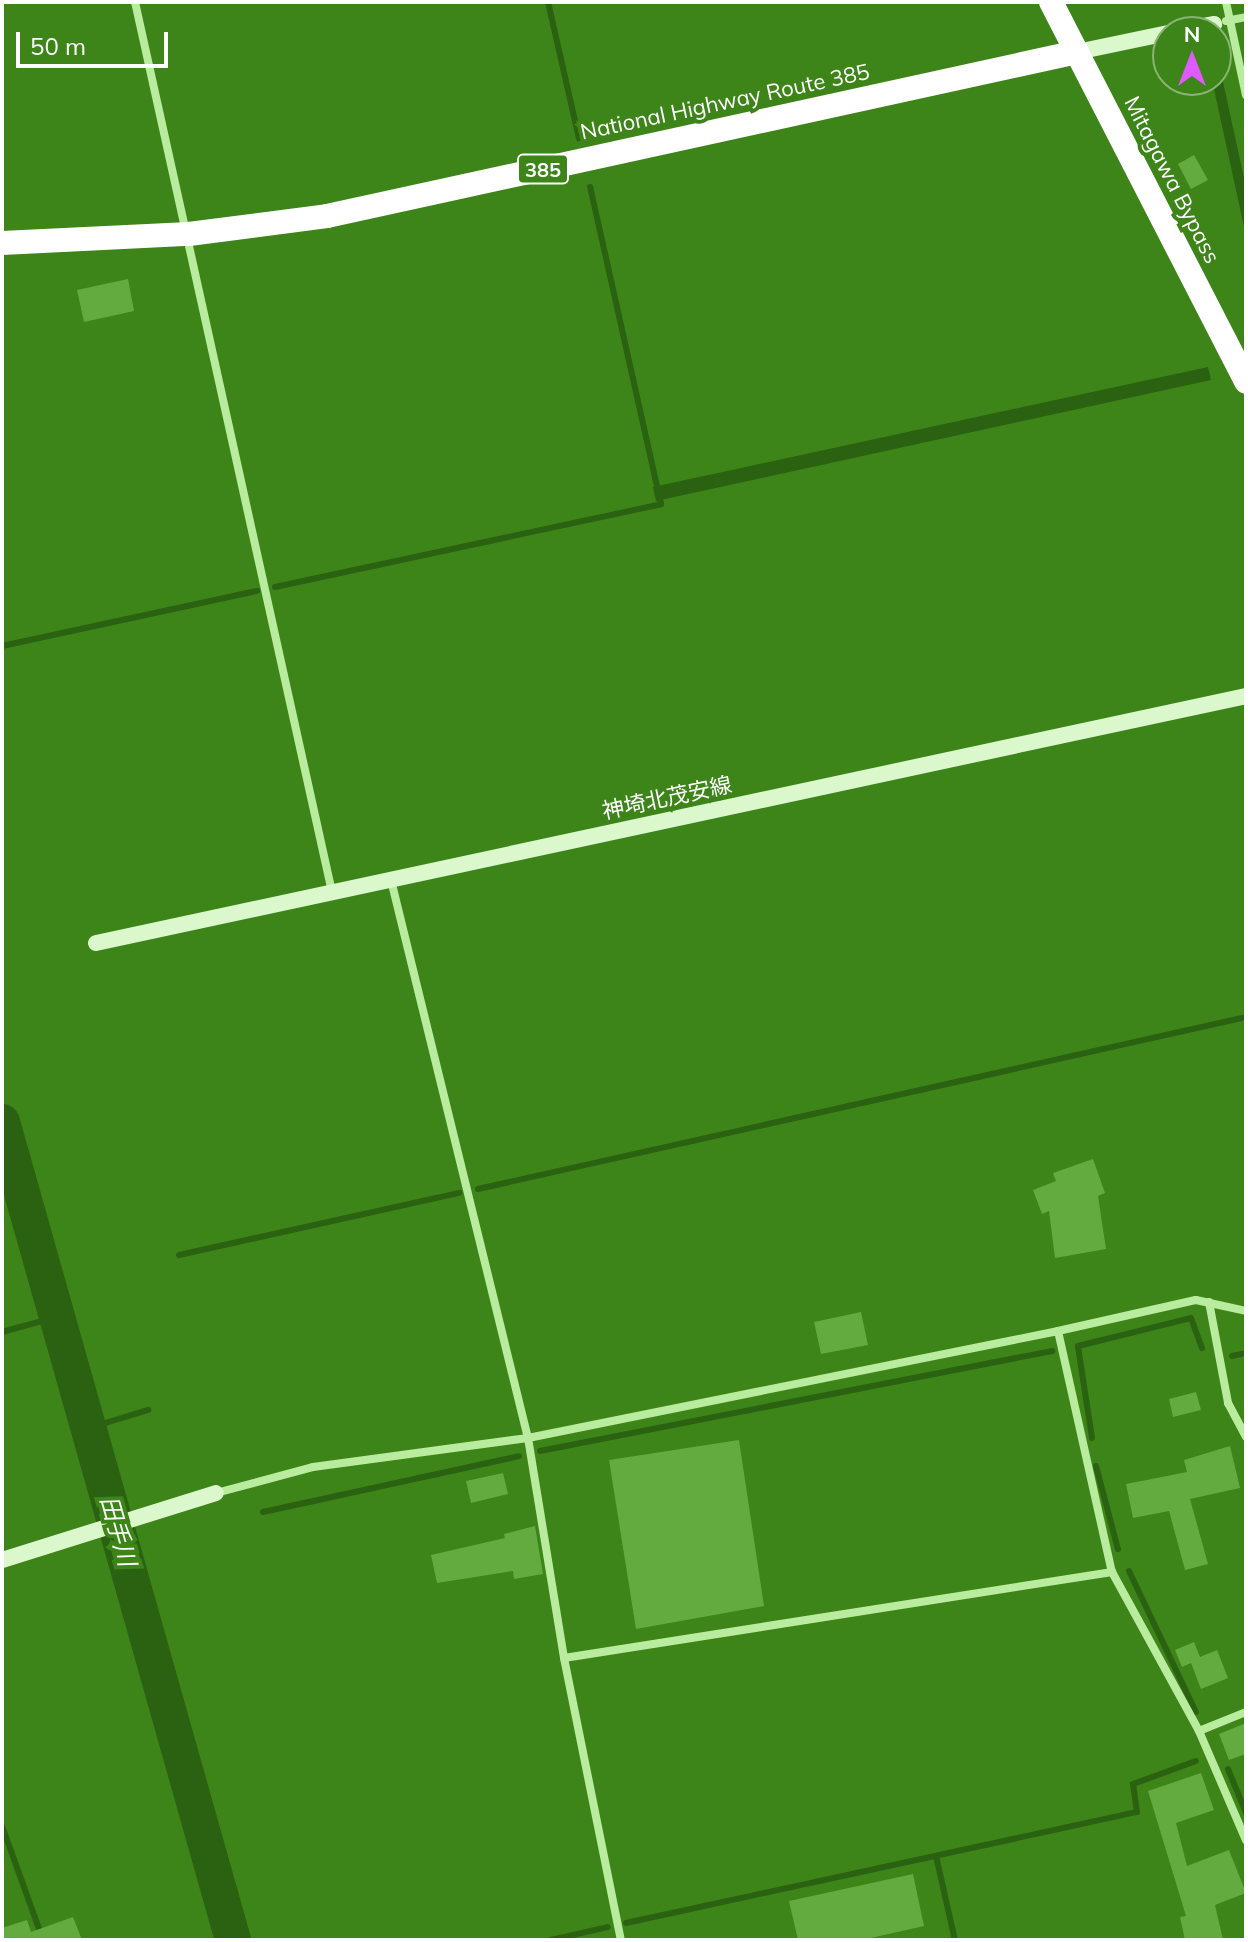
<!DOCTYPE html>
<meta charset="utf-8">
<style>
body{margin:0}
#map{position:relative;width:1248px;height:1942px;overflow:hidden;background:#3d8419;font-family:Mulish,"Noto Sans JP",sans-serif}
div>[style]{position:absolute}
.water>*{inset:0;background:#2b6211}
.stream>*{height:6px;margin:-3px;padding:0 3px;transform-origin:3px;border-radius:3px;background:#2b6211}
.river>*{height:36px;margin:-18px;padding:0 18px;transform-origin:18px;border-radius:18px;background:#2b6211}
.building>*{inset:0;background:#63ab3e}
.street>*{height:8px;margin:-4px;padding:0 4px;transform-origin:4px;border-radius:4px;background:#baec9f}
.secondary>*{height:16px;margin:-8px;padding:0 8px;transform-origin:8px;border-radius:8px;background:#daf8cb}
.highway>*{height:24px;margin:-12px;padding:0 12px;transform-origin:12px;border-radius:12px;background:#fff}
span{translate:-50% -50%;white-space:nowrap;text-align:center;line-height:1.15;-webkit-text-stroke:8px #3d8419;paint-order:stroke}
.shield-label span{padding:2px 6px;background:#3d8419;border:2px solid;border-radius:6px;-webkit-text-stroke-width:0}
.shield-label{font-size:20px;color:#fff;font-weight:700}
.street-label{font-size:22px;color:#fff}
.water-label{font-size:24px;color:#f9fef6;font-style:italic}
.frame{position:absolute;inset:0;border:4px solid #fff;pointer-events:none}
.north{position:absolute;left:1152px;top:16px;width:80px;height:80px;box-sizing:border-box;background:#3d8419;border:2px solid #8bb575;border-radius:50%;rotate:0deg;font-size:22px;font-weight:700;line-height:32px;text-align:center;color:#fff}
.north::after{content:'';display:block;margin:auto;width:28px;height:36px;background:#df5afe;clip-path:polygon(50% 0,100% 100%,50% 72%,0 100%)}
.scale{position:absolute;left:16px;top:32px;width:152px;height:36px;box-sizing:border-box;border:4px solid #fff;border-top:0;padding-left:10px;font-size:24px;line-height:28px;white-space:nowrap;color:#fff;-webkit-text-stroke:6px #3d8419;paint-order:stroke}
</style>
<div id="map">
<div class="water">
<div style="clip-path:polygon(1216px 50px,1246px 187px,1246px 236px,1212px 80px,1216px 80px)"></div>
<div style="clip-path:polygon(1208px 367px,1211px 380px,656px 501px,653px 487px)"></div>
</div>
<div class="stream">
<div style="left:548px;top:2px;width:140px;rotate:77.2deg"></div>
<div style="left:275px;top:587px;width:395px;rotate:-12.1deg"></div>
<div style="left:661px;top:504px;width:325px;rotate:-102.6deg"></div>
<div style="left:2px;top:646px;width:261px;rotate:-12.2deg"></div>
<div style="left:478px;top:1189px;width:787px;rotate:-12.62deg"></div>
<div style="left:179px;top:1255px;width:287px;rotate:-12.5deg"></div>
<div style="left:2px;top:1332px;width:57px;rotate:-15.3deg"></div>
<div style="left:1232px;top:1356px;width:14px;rotate:-12deg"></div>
<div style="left:89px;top:1428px;width:62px;rotate:-17deg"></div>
<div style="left:1092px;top:1438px;width:93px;rotate:-98.7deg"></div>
<div style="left:1078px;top:1346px;width:116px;rotate:-13.9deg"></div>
<div style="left:1191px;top:1318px;width:32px;rotate:70deg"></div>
<div style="left:540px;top:1451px;width:522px;rotate:-11.05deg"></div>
<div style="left:1096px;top:1466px;width:86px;rotate:75.2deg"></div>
<div style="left:263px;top:1512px;width:262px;rotate:-12.3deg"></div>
<div style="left:1129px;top:1571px;width:156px;rotate:64.6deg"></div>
<div style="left:1228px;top:1769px;width:48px;rotate:67.8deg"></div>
<div style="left:2px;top:1826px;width:121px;rotate:70.2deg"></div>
<div style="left:936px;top:1856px;width:86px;rotate:77.3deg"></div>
<div style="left:626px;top:1923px;width:523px;rotate:-12.26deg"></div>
<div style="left:1137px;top:1812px;width:28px;rotate:-98deg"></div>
<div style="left:1133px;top:1784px;width:67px;rotate:-20.1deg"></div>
<div style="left:551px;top:1940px;width:58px;rotate:-12.8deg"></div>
</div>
<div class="river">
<div style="left:2px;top:1122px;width:850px;rotate:74.23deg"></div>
</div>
<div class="building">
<div style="clip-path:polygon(1194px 155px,1208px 180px,1191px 189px,1178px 164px)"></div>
<div style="clip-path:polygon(128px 279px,134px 311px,84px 322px,77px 290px)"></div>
<div style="clip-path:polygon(1093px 1159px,1105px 1193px,1098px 1196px,1106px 1249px,1055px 1258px,1049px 1211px,1042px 1214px,1033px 1190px,1056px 1181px,1053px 1173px)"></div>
<div style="clip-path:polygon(861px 1312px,868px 1345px,821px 1354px,814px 1322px)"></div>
<div style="clip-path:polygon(1196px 1392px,1201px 1410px,1173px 1417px,1169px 1399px)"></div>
<div style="clip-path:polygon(739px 1440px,764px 1606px,636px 1629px,609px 1460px)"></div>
<div style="clip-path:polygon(1230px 1446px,1240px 1488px,1190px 1499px,1208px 1564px,1185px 1570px,1169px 1511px,1133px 1518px,1126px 1484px,1187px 1472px,1184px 1460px)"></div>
<div style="clip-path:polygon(503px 1473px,508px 1494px,471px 1503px,466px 1481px)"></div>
<div style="clip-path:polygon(535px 1526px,543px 1574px,514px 1579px,513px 1571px,437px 1583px,431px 1555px,505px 1538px,504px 1534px)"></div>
<div style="clip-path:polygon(1194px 1642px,1200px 1657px,1217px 1650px,1228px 1678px,1201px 1689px,1191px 1663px,1182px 1667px,1175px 1650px)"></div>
<div style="clip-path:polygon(1246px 1723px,1246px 1754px,1229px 1760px,1219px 1734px)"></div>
<div style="clip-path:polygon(1201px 1773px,1214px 1810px,1176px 1823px,1187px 1866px,1229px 1850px,1246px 1893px,1215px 1905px,1223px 1940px,1185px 1940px,1180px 1917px,1186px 1916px,1148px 1791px)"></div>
<div style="clip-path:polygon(913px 1874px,924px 1926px,862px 1940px,798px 1940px,789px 1901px)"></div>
<div style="clip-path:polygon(73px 1917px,82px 1940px,2px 1940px,2px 1928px,27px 1920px,31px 1932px)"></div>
</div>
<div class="street">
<div style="left:135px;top:2px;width:912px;rotate:77.52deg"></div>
<div style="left:1226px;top:2px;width:95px;rotate:77.9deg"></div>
<div style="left:1226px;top:21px;width:20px;rotate:-11deg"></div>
<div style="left:391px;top:880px;width:575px;rotate:76.21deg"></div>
<div style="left:528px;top:1438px;width:223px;rotate:80.7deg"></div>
<div style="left:564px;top:1658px;width:288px;rotate:78.6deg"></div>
<div style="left:1209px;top:1302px;width:103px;rotate:79.3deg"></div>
<div style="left:1228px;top:1403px;width:38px;rotate:62deg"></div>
<div style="left:1058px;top:1331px;width:247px;rotate:77.4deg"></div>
<div style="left:1112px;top:1572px;width:181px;rotate:61.3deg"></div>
<div style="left:1199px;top:1731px;width:119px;rotate:66.7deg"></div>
<div style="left:216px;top:1493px;width:100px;rotate:-15deg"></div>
<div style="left:313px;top:1467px;width:217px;rotate:-7.7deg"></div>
<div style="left:528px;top:1438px;width:541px;rotate:-11.41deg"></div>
<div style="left:1058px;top:1331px;width:141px;rotate:-12.7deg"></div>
<div style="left:1196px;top:1300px;width:51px;rotate:12.4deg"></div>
<div style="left:564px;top:1658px;width:555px;rotate:-8.92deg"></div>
<div style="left:1199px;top:1731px;width:51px;rotate:-22deg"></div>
</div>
<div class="secondary">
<div style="left:1174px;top:32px;width:41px;rotate:-11.3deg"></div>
<div style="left:1077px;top:52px;width:93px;rotate:-11.8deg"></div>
<div style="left:96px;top:943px;width:1176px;rotate:-12.12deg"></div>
<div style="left:2px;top:1560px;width:224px;rotate:-17.4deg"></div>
</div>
<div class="highway">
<div style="left:1051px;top:2px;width:427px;rotate:62.8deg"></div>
<div style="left:2px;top:243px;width:187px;rotate:-2.8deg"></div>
<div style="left:189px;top:234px;width:139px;rotate:-7.4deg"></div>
<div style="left:327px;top:216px;width:768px;rotate:-12.33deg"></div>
</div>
<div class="shield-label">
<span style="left:543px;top:169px">385</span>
</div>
<div class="street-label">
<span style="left:725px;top:102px;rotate:-12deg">National Highway Route 385</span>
<span style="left:1172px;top:180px;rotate:63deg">Mitagawa Bypass</span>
<span style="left:667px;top:798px;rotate:-12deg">神埼北茂安線</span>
</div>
<div class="water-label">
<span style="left:118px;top:1531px;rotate:74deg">田手川</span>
</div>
<div class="frame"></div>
<div class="north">N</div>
<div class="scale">50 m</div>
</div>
